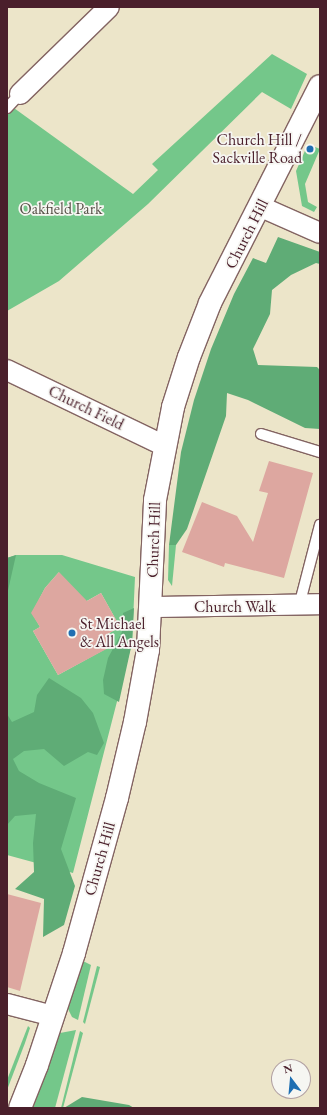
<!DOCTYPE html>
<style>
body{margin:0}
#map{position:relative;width:327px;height:1115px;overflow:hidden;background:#ece5c9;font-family:"EB Garamond",serif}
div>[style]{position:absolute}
.green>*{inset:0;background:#74c78a}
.forest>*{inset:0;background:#5fac76}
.building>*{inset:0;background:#dda7a0}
.roads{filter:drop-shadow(1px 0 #836462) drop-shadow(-1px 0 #836462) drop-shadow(0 1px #836462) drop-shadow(0 -1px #836462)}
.lane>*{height:10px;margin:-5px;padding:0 5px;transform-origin:5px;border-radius:5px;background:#fff}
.street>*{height:20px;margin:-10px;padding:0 10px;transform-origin:10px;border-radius:10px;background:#fff}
.secondary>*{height:22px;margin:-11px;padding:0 11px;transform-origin:11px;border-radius:11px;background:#fff}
.dots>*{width:11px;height:11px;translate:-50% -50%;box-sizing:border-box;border:2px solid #f6f6f2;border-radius:50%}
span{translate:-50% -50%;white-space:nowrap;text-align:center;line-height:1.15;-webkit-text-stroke:3.5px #f6f6f2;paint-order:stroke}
.poi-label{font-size:16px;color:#4a1f2b}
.right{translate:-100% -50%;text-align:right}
.left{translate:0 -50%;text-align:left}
.park-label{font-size:16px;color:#575148}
.street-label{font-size:16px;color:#4a1f2b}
.frame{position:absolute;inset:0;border:8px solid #4a1f2b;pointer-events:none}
.north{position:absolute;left:271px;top:1059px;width:40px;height:40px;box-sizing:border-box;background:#f6f6f2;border:1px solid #b1a0a2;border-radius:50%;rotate:344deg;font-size:11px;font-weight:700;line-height:16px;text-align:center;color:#4a1f2b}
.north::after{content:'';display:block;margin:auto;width:14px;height:18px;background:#1f6fb2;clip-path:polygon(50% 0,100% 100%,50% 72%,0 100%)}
</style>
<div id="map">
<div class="green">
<div style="clip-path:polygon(272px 54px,307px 74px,291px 109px,262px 92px,148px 204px,59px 281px,7px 311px,7px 103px,133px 194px,158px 170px,152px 164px)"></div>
<div style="clip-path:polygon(308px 144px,320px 149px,305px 184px,308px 202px,317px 207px,314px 212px,302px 206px,296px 171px)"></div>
<div style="clip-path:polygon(169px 545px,176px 545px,172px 586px,168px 580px)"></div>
<div style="clip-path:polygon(evenodd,16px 555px,62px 555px,135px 577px,132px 643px,73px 873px,7px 855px,7px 558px,16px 555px,59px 572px,51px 621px,101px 593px,120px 627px,106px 635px,111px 646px,58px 675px,33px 631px,40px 627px,32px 613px,45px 588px,59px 572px)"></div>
<div style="clip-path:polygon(83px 961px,91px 965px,78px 1020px,72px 1017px,68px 1009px)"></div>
<div style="clip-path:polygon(97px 966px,100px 967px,85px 1024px,83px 1022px)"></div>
<div style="clip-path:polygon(28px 1026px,30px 1028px,25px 1043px,7px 1090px,7px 1080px)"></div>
<div style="clip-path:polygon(76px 1030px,55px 1108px,33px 1108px,60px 1033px)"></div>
<div style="clip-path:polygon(80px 1031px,83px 1033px,63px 1108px,61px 1108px)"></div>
</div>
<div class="forest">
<div style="clip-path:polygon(278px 237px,320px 252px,320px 264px,316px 263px,291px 275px,272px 290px,270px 314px,253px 349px,258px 365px,317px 367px,320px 370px,320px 429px,305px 428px,248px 400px,227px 393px,226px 416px,187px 529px,176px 545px,169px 545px,181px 452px,194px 400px,211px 349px,234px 294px,253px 258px,266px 263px)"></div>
<div style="clip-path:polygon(16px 555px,7px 595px,7px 558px)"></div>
<div style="clip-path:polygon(134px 608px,132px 643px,119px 702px,104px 694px,103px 680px,108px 658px,122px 632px,123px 613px)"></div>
<div style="clip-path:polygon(49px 678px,81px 698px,93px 713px,104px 743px,97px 755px,88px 752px,64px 766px,44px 749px,24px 751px,13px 759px,19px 771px,39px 783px,76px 798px,61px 849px,75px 886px,64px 925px,43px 937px,44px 899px,15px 889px,34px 872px,33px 843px,36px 814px,15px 816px,7px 825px,7px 714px,12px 722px,34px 712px,37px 695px)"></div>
<div style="clip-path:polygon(82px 1097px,129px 1105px,134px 1108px,64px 1108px)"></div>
</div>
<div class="building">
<div style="clip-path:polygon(269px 461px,313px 473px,284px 578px,225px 563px,224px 567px,182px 552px,202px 502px,237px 516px,253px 542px,268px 493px,259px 491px)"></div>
<div style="clip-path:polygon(59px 572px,87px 601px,101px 593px,120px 627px,106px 635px,112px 646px,58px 675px,33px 631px,40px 627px,31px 613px,45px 588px)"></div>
<div style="clip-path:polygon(7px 894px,41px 903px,20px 991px,7px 987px)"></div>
</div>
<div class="roads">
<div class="lane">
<div style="left:7px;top:108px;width:19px;rotate:-47deg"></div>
<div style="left:261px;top:434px;width:62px;rotate:17deg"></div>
<div style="left:299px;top:606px;width:84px;rotate:-75.5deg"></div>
</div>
<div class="street">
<div style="left:20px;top:94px;width:124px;rotate:-44.3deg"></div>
<div style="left:261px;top:207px;width:64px;rotate:23.8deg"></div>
<div style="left:7px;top:370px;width:175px;rotate:25.7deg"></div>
<div style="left:152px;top:607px;width:168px;rotate:-1deg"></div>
<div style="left:7px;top:1004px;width:48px;rotate:14.6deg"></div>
</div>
<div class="secondary">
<div style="left:20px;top:1108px;width:46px;rotate:-68.4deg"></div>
<div style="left:37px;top:1065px;width:118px;rotate:-71.7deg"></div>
<div style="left:74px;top:953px;width:161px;rotate:-74.5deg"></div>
<div style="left:117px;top:798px;width:78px;rotate:-76.7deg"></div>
<div style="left:135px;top:722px;width:73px;rotate:-79.8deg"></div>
<div style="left:148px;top:650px;width:150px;rotate:-87.3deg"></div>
<div style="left:155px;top:500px;width:95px;rotate:-79deg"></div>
<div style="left:173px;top:407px;width:52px;rotate:-72.3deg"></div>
<div style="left:189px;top:357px;width:58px;rotate:-68.7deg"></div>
<div style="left:210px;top:303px;width:243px;rotate:-63.1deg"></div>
</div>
</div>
<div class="dots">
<div style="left:310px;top:149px;background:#1f6fb2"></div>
<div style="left:72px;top:633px;background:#1f6fb2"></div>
</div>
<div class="poi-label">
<span class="right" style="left:302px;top:149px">Church Hill /<br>Sackville Road</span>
<span class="left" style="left:80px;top:633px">St Michael<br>&amp; All Angels</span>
</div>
<div class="park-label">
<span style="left:61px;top:209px">Oakfield Park</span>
</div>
<div class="street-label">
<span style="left:247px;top:234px;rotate:-63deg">Church Hill</span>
<span style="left:86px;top:408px;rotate:26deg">Church Field</span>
<span style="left:154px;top:540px;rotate:-88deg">Church Hill</span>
<span style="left:235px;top:607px">Church Walk</span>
<span style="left:100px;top:859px;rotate:-74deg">Church Hill</span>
</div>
<div class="frame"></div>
<div class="north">N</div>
</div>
